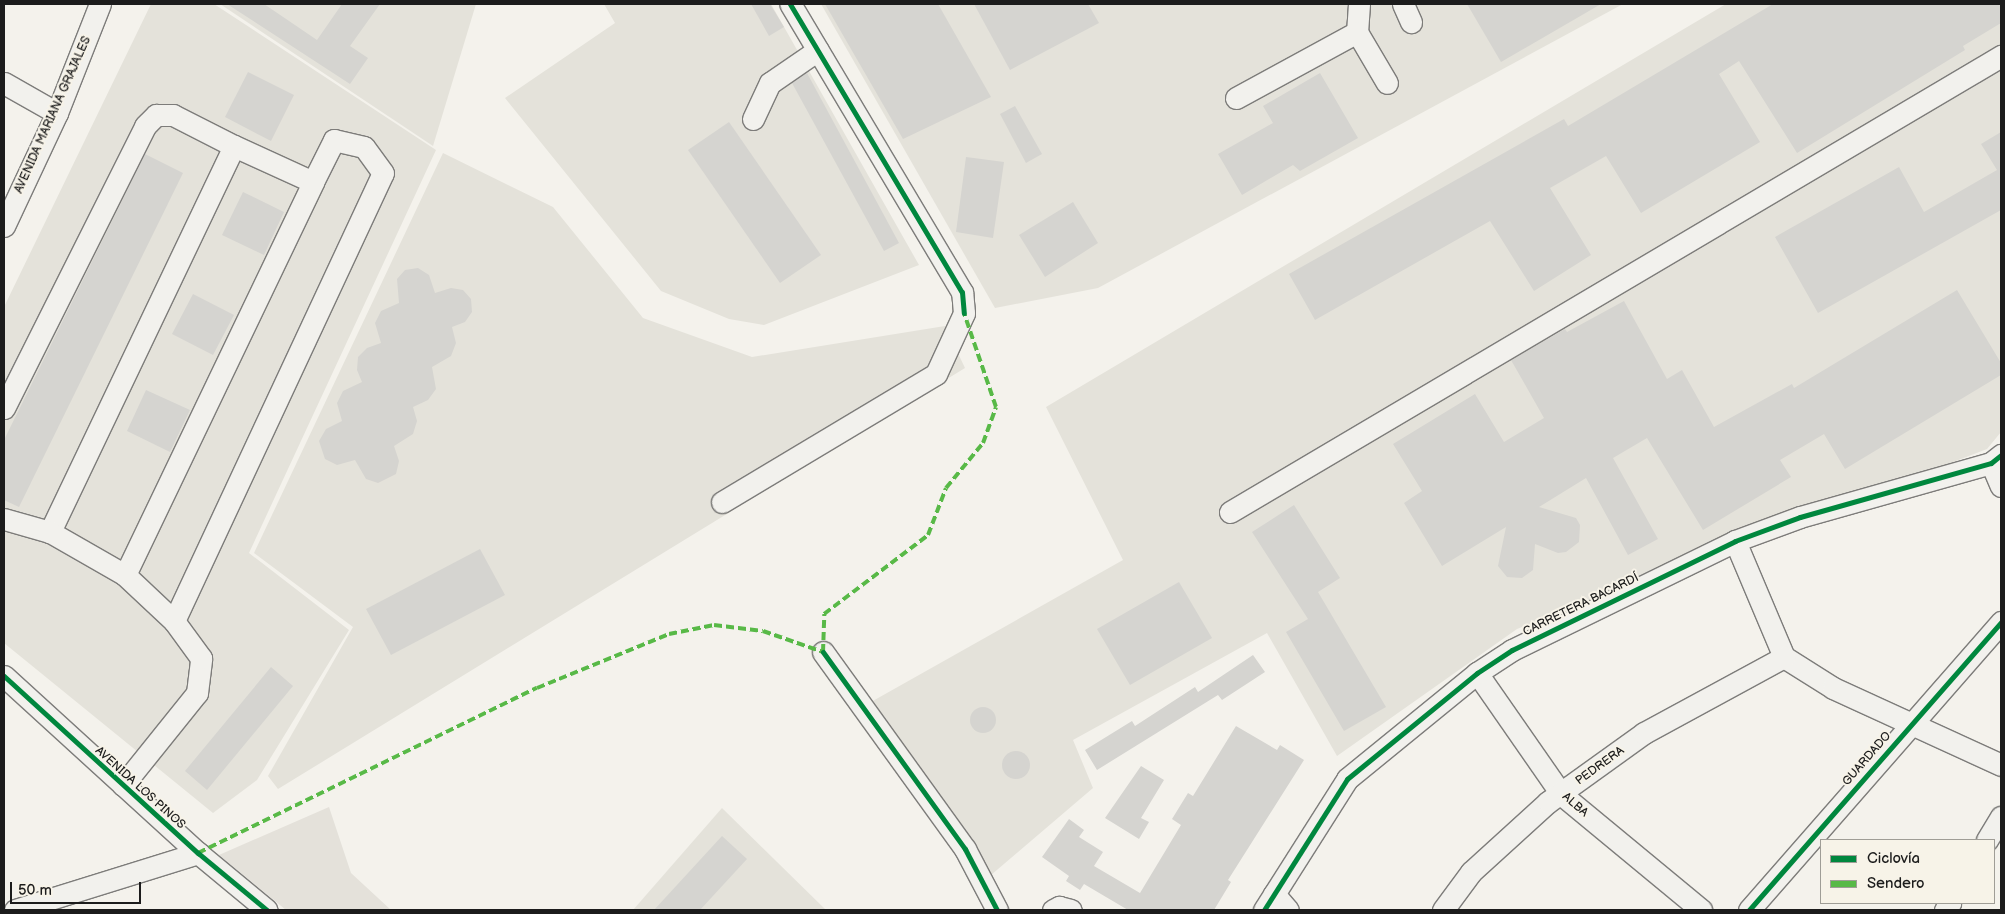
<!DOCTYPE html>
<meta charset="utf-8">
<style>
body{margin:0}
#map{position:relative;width:2005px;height:914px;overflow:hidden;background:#f4f2ec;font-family:"Balsamiq Sans",sans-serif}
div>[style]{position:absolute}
.built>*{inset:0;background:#e4e2da}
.green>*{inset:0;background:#e4e1da}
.building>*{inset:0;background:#d5d4d0}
.round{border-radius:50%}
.roads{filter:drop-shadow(1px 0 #7d7c7a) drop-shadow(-1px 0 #7d7c7a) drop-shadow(0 1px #7d7c7a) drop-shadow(0 -1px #7d7c7a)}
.minor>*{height:21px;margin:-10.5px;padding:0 10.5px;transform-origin:10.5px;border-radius:10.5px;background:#f2f1ed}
.quiet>*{height:4px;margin-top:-2px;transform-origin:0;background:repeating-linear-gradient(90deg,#58b947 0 8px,transparent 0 12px)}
.cycleway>*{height:5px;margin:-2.5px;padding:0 2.5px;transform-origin:2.5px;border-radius:2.5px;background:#00873e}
span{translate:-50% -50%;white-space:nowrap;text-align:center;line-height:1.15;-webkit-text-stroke:4px #f7f3e8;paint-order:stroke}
.street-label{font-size:12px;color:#1c1c1c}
.frame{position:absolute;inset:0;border:5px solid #1c1c1c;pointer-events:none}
.legend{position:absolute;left:1820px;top:839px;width:175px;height:65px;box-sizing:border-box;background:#f7f3e8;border:1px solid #9f9d96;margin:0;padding:6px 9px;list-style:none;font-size:15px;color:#1c1c1c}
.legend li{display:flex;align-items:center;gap:10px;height:25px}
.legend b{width:25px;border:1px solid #9f9d96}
.scale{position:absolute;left:10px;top:882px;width:131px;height:22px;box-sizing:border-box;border:2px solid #1c1c1c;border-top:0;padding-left:6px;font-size:15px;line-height:18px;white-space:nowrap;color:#1c1c1c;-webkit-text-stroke:4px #f7f3e8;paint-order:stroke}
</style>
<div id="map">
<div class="built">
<div style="clip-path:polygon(151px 4px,214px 4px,436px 150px,249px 553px,349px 630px,257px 780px,213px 813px,4px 643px,4px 307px)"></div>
<div style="clip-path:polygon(220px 4px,476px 4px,433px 146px)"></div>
<div style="clip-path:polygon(604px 4px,771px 4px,919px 265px,764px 325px,729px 319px,661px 291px,505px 98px,615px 23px)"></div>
<div style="clip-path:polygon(821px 4px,1623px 4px,1098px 288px,995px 308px)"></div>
<div style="clip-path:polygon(1726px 4px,2001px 4px,2001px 432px,1987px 449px,1517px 629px,1337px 756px,1267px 633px,1073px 740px,1093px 788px,984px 881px,871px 702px,1123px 560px,1046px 407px)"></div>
<div style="clip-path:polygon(443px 153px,553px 207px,643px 318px,752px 357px,945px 326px,965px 368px,278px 789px,268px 776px,353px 627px,254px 553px)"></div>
<div style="clip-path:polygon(722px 808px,826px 910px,633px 910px)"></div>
</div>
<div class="green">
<div style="clip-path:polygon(329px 807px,351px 873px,391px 910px,286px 910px,219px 855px)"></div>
</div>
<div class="building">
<div style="clip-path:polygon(227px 4px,264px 4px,317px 40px,342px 4px,380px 4px,350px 46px,368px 58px,350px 84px)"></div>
<div style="clip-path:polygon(751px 4px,770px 4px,784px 27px,769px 36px)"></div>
<div style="clip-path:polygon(825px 4px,938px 4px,991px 97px,903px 139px)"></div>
<div style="clip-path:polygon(974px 4px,1088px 4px,1099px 23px,1010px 70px)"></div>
<div style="clip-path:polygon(1467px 4px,1601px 4px,1501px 62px)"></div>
<div style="clip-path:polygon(1773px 4px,2001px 4px,2001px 23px,1963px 46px,1965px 50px,1797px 153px,1739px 61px,1719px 74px,1760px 142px,1641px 213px,1606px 156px,1550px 188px,1591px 255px,1534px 291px,1490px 221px,1315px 320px,1289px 274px,1564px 119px,1568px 126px)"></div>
<div style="clip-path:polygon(248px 72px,294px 95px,271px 141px,225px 117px)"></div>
<div style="clip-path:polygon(807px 73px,899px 243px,884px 251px,792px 83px)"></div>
<div style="clip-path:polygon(1320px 73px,1358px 138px,1300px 171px,1293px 165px,1242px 195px,1218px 154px,1273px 123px,1263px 106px)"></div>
<div style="clip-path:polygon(1015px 106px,1042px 154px,1026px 163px,1000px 114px)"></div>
<div style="clip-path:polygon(729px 122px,821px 255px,780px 283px,688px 150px)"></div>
<div style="clip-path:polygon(2001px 132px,2001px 210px,1818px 313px,1775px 237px,1899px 167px,1924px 212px,1997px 170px,1981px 144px)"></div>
<div style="clip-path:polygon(145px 154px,183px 173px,19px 507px,4px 500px,4px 440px)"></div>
<div style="clip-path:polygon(966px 157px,1004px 162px,993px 238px,956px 232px)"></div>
<div style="clip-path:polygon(243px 192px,284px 212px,264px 255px,222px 235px)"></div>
<div style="clip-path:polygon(1073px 202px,1098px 243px,1045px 277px,1019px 235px)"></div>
<div style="clip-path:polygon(418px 268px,429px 275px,435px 293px,451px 288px,463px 290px,471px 299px,472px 312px,465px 322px,452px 327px,456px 343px,451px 356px,432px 367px,436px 389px,428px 400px,413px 407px,417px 421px,413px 434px,394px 446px,399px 461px,396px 474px,378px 483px,366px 479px,355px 460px,337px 465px,325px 459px,319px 441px,326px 429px,342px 421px,337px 403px,343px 391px,362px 382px,357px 370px,358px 357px,367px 348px,381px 343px,375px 323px,381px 311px,399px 303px,397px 279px,405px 270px)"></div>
<div style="clip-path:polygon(1957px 290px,2001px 363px,2001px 375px,1845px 469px,1824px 434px,1780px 460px,1791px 477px,1703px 530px,1647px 438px,1613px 458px,1658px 539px,1628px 555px,1586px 478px,1539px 507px,1576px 518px,1580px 525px,1579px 542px,1566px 552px,1558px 553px,1535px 544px,1533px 570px,1522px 578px,1507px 577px,1498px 566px,1506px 527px,1442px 566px,1404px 503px,1422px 491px,1393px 444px,1475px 394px,1504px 442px,1544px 418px,1511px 360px,1565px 329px,1567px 332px,1624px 301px,1667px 379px,1682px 370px,1714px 427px,1792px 384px,1794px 388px)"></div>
<div style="clip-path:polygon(193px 294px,234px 315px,213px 355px,172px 334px)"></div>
<div style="clip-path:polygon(146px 390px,190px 410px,170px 452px,127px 431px)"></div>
<div style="clip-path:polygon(1294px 505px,1340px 578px,1318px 592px,1386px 707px,1344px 731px,1286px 632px,1308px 619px,1252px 532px)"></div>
<div style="clip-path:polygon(480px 549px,505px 595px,391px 655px,366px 609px)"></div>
<div style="clip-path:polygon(1179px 582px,1212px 638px,1130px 685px,1097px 629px)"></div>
<div style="clip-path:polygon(1253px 655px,1265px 672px,1222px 700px,1218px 695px,1097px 770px,1085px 750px,1132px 721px,1135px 726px,1195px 687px,1198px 692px)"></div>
<div style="clip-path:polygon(271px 667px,293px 686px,207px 790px,185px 771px)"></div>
<div class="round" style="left:970px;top:707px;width:26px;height:26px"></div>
<div style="clip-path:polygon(1236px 726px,1277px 750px,1280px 745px,1304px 760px,1228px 880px,1231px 882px,1214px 910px,1128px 910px,1084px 884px,1080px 890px,1066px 881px,1069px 876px,1042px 857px,1069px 819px,1084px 830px,1079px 837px,1103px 852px,1094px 866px,1140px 893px,1181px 825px,1172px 819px,1188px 793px,1193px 796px)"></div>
<div class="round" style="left:1002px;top:751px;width:28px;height:28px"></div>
<div style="clip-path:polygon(1141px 766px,1164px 780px,1141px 818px,1149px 822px,1139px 839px,1105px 818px)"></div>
<div style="clip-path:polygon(722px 836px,747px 859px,700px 910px,654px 910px)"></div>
</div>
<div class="roads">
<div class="minor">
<div style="left:1359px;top:4px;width:28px;rotate:94deg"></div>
<div style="left:1357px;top:32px;width:59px;rotate:59.5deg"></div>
<div style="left:1403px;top:4px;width:20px;rotate:66deg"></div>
<div style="left:4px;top:83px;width:61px;rotate:29.5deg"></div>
<div style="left:1236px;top:98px;width:138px;rotate:-28.6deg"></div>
<div style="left:753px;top:119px;width:40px;rotate:-65deg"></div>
<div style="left:770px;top:83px;width:58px;rotate:-34.5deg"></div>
<div style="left:4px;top:226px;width:125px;rotate:-64.9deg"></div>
<div style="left:57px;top:113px;width:117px;rotate:-68.5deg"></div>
<div style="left:4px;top:408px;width:315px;rotate:-63.4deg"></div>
<div style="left:145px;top:126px;width:16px;rotate:-45deg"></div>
<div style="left:156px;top:115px;width:17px"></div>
<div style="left:173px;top:115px;width:68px;rotate:26.9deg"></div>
<div style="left:234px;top:146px;width:428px;rotate:115.5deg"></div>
<div style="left:1991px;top:463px;width:25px;rotate:67deg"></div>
<div style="left:722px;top:502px;width:249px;rotate:-30.9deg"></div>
<div style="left:936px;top:374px;width:67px;rotate:-65.3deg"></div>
<div style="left:964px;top:313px;width:21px;rotate:-95deg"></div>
<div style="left:962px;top:292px;width:335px;rotate:-120.8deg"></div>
<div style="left:1230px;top:512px;width:896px;rotate:-30.6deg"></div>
<div style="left:4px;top:519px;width:48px;rotate:15.8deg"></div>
<div style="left:50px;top:532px;width:86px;rotate:29.8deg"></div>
<div style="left:125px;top:575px;width:67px;rotate:43.2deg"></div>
<div style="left:1735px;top:541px;width:126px;rotate:67.1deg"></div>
<div style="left:1784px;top:657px;width:58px;rotate:32.3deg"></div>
<div style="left:1833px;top:688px;width:185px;rotate:24.6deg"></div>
<div style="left:125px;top:575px;width:436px;rotate:-64.4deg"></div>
<div style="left:313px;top:182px;width:87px;rotate:-155.5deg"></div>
<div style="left:823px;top:652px;width:243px;rotate:54.2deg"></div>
<div style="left:965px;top:849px;width:69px;rotate:62.3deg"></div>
<div style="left:1477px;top:673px;width:147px;rotate:55.2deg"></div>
<div style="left:1561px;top:794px;width:182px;rotate:39.6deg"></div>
<div style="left:4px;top:676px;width:263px;rotate:42.4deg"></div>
<div style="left:198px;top:853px;width:89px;rotate:39.6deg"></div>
<div style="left:123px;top:785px;width:118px;rotate:-51.2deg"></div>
<div style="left:197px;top:693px;width:35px;rotate:-83deg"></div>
<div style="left:201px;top:658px;width:46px;rotate:-126.1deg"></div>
<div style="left:174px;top:621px;width:494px;rotate:-65deg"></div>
<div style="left:383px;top:173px;width:32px;rotate:-126deg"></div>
<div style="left:364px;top:147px;width:31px;rotate:-167deg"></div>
<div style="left:334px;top:140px;width:47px;rotate:116.6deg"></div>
<div style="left:1987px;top:840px;width:27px;rotate:-59deg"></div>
<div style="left:1274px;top:894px;width:21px;rotate:49deg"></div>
<div style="left:15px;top:910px;width:192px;rotate:-17.3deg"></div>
<div style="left:1053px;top:910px;width:7px;rotate:-27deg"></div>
<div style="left:1059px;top:907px;width:12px;rotate:14deg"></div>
<div style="left:1264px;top:910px;width:155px;rotate:-57.6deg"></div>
<div style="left:1347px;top:779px;width:168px;rotate:-39.2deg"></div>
<div style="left:1477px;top:673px;width:42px;rotate:-33.3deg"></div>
<div style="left:1512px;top:650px;width:248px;rotate:-26deg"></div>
<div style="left:1735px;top:541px;width:69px;rotate:-20.3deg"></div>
<div style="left:1800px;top:517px;width:198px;rotate:-15.8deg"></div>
<div style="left:1991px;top:463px;width:13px;rotate:-39deg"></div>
<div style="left:1443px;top:910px;width:47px;rotate:-53.6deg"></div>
<div style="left:1471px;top:872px;width:104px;rotate:-42.3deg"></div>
<div style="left:1548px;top:802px;width:118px;rotate:-35.7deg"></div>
<div style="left:1644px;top:733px;width:159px;rotate:-28.5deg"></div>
<div style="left:1749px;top:910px;width:383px;rotate:-48.8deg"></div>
<div style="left:1945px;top:910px;width:9px;rotate:-54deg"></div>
</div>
</div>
<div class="quiet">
<div style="left:198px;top:853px;width:377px;rotate:-26deg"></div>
<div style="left:537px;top:688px;width:143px;rotate:-22.2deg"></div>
<div style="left:669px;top:634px;width:46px;rotate:-11.3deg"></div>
<div style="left:714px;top:625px;width:49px;rotate:7deg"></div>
<div style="left:763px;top:631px;width:64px;rotate:19.3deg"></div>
<div style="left:823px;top:652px;width:38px;rotate:-88deg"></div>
<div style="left:824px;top:614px;width:131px;rotate:-37.2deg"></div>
<div style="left:928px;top:535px;width:50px;rotate:-69deg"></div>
<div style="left:946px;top:488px;width:58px;rotate:-50.6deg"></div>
<div style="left:983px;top:443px;width:38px;rotate:-70deg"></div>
<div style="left:996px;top:407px;width:99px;rotate:-108.8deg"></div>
</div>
<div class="cycleway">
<div style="left:790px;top:4px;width:335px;rotate:59.2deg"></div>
<div style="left:962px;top:292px;width:21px;rotate:85deg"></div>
<div style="left:823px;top:652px;width:243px;rotate:54.2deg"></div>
<div style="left:965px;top:849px;width:69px;rotate:62.3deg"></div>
<div style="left:4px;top:676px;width:263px;rotate:42.4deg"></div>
<div style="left:198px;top:853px;width:89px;rotate:39.6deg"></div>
<div style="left:1264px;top:910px;width:155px;rotate:-57.6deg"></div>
<div style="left:1347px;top:779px;width:168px;rotate:-39.2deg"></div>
<div style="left:1477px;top:673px;width:42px;rotate:-33.3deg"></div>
<div style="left:1512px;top:650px;width:248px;rotate:-26deg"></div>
<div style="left:1735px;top:541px;width:69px;rotate:-20.3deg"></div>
<div style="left:1800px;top:517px;width:198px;rotate:-15.8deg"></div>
<div style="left:1991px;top:463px;width:13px;rotate:-39deg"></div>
<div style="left:1749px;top:910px;width:383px;rotate:-48.8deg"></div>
</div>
<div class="street-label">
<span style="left:53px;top:115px;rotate:-66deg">AVENIDA MARIANA GRAJALES</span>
<span style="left:1581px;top:605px;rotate:-26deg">CARRETERA BACARDÍ</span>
<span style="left:1867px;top:759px;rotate:-49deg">GUARDADO</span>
<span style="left:1600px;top:766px;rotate:-36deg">PEDRERA</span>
<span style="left:140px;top:788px;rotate:42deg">AVENIDA LOS PINOS</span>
<span style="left:1575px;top:805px;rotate:41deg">ALBA</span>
</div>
<div class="frame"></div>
<ul class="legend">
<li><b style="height:6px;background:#00873e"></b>Ciclovía</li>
<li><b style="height:6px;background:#58b947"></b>Sendero</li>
</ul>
<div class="scale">50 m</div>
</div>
